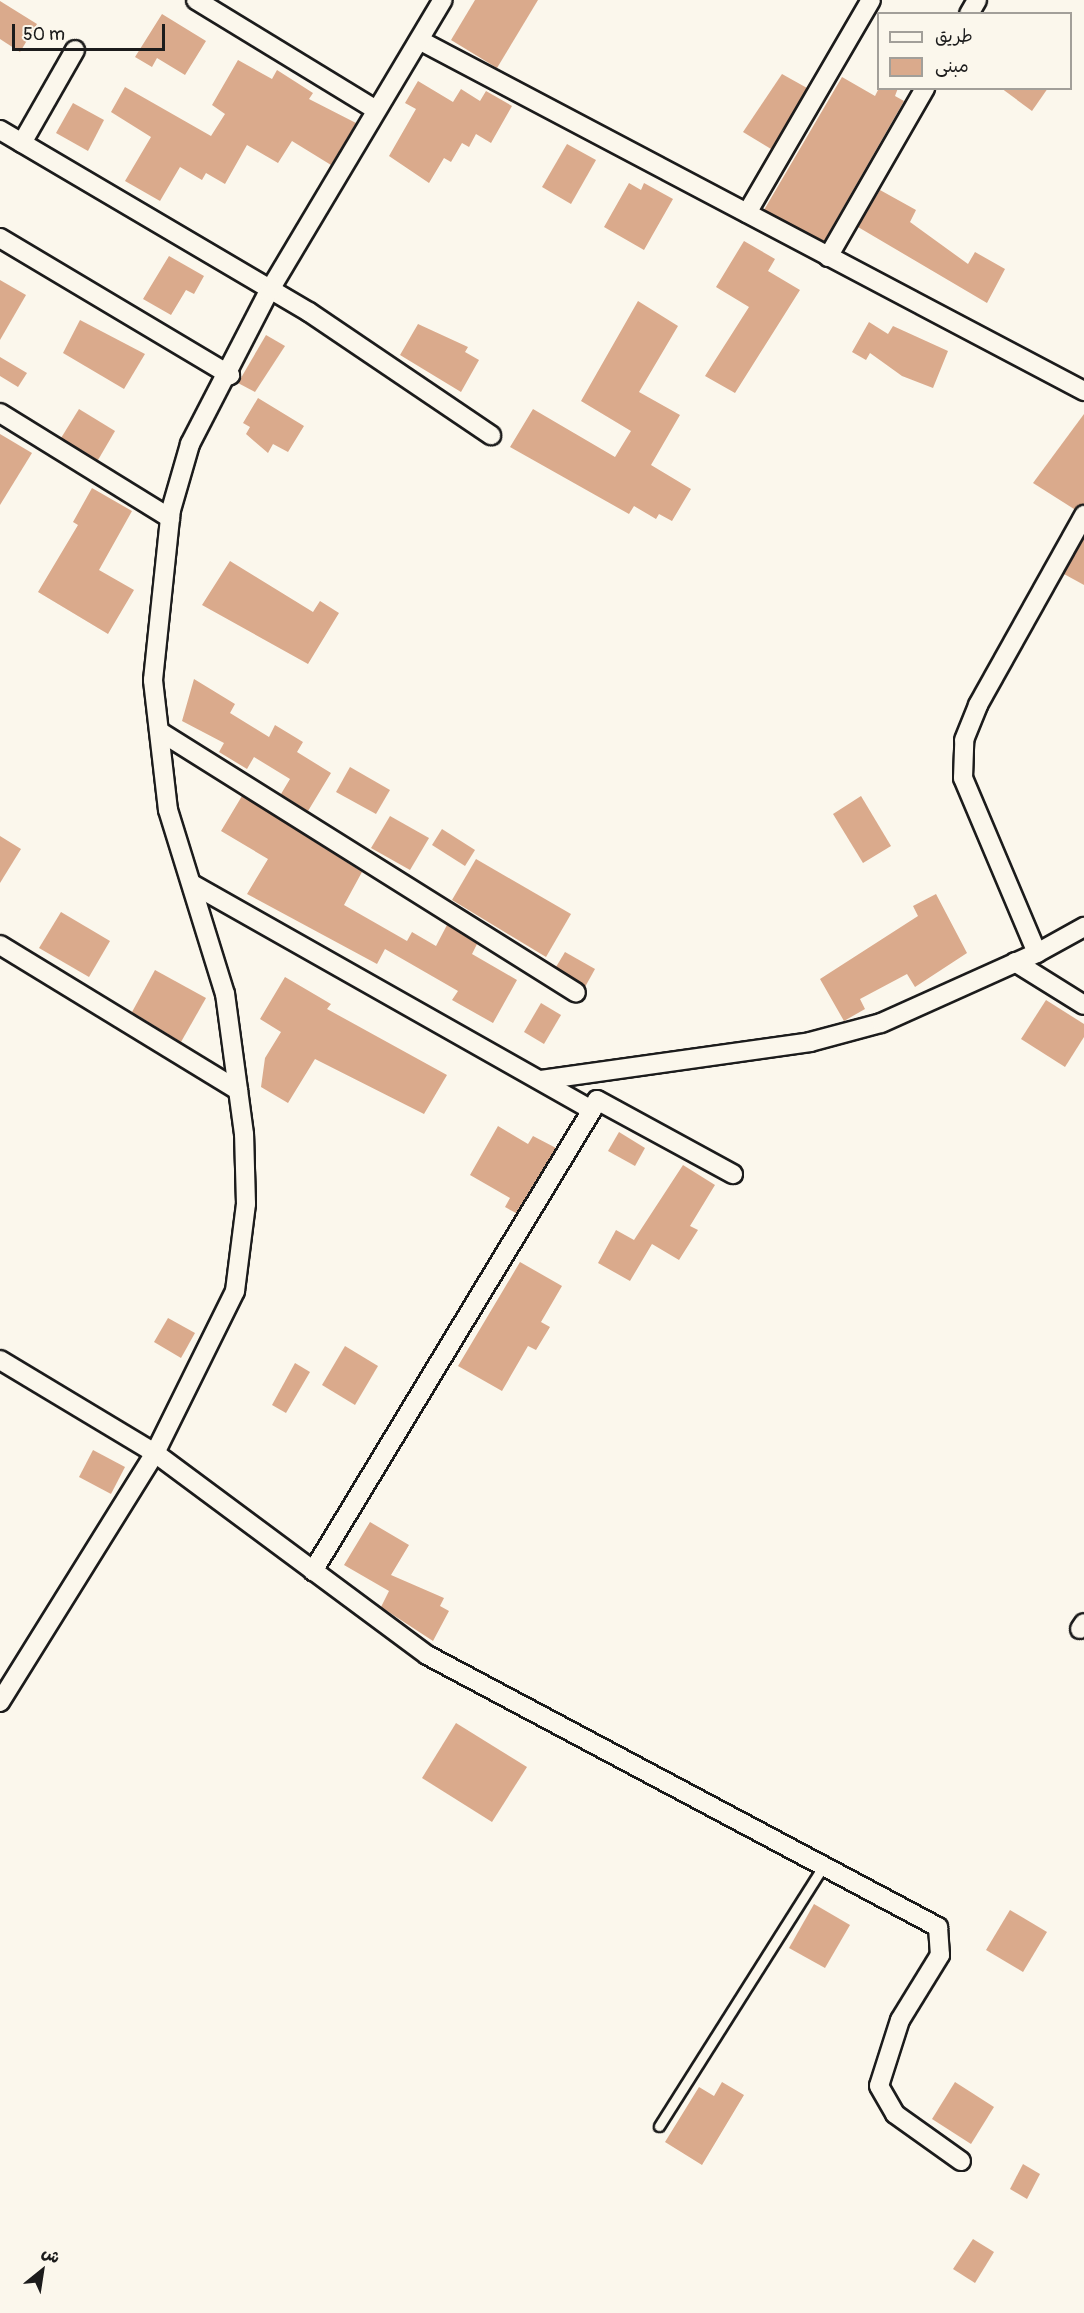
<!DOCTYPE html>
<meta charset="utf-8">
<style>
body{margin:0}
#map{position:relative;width:1084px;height:2313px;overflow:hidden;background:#fbf7ec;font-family:Pangolin,"Playpen Sans Arabic",sans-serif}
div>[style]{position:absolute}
.building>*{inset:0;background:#daaa8c}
.roads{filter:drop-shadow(2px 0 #1c1c1c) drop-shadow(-2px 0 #1c1c1c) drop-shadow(0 2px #1c1c1c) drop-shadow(0 -2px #1c1c1c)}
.service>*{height:9px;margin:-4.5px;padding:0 4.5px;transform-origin:4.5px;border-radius:4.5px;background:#fbf7ec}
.minor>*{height:18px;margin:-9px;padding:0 9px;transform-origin:9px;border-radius:9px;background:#fbf7ec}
span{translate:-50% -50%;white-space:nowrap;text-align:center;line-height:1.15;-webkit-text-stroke:4.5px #fbf7ec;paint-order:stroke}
.legend{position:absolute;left:877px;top:12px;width:195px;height:78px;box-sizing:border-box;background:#fbf7ec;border:2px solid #a29f99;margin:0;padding:8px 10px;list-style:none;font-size:18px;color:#1c1c1c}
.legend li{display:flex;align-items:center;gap:12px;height:30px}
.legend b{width:30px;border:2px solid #a29f99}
.north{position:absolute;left:12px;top:2241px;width:60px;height:60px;-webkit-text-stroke:4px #fbf7ec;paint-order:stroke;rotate:30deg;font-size:16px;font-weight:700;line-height:24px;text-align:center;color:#1c1c1c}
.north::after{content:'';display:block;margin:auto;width:21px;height:27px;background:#1c1c1c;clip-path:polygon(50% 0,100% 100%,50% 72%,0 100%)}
.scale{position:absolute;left:12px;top:24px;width:153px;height:27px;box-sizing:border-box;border:3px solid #1c1c1c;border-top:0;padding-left:8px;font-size:18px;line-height:21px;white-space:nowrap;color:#1c1c1c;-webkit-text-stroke:4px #fbf7ec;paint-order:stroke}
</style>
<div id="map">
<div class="building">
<div style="clip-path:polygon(475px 0,538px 0,497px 68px,451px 40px)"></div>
<div style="clip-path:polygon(0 1px,37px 24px,20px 52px,0 39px)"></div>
<div style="clip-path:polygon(162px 14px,206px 41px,185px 75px,157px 58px,152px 67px,135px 57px)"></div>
<div style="clip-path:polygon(238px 60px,272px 79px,277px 70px,313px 93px,309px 99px,356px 123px,331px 165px,292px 141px,278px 163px,247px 145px,225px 184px,206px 173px,202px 180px,180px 167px,160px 201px,125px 181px,151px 137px,111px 112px,125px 87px,211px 136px,225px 114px,212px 105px)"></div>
<div style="clip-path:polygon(782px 74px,807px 88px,771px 149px,743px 132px)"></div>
<div style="clip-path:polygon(842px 77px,875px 96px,879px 88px,898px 88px,895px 96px,904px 101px,824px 241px,764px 210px)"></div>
<div style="clip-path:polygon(418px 81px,453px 102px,461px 89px,480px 101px,486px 91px,512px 106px,491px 143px,476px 134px,469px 147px,462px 143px,451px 162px,444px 158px,429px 183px,389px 156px,416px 109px,405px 103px)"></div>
<div style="clip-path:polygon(1001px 88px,1048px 88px,1032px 111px)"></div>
<div style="clip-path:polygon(73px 103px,104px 120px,88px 151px,56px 133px)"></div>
<div style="clip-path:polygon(567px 144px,596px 160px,571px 204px,542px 187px)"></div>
<div style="clip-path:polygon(629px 183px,641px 190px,644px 183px,673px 199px,644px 250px,604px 227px)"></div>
<div style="clip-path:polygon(880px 190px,916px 210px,910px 222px,968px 264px,975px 252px,1005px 269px,987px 303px,858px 227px)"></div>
<div style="clip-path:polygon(744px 241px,775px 259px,768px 271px,800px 290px,735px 393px,705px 376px,749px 307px,716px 287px)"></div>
<div style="clip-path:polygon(169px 256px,204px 276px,194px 294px,186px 290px,171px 315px,143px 299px)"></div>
<div style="clip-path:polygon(0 280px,26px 295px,0 340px)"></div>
<div style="clip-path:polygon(638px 301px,678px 326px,639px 392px,680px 415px,651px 465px,691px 489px,672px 521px,659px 514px,656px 519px,634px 506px,629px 514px,510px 447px,533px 409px,615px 457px,631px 431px,581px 401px)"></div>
<div style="clip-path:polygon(80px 320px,145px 354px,124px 389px,63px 353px)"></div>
<div style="clip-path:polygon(869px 322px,888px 334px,893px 326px,948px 351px,933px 388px,902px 376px,870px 353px,866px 360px,852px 352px)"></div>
<div style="clip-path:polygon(418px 324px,468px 347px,465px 352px,479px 360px,461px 392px,400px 355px)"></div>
<div style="clip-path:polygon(266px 335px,285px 346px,255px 392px,238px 383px)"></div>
<div style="clip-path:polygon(0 357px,27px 373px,18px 387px,0 376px)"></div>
<div style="clip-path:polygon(258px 398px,304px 426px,288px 452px,273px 444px,268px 453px,246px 434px,250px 427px,243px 423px)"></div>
<div style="clip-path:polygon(79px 409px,115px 431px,98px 460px,61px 438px)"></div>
<div style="clip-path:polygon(1084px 414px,1084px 504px,1074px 509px,1033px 483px)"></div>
<div style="clip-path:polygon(0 434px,32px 453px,0 505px)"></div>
<div style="clip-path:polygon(92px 488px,132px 511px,99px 570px,134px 590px,108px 634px,38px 592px,78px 525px,73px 522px)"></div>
<div style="clip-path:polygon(1084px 538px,1084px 585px,1064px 574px)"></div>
<div style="clip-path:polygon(230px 561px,313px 612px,320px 601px,339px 613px,308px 664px,202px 605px)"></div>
<div style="clip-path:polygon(194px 679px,235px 704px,230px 713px,269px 737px,275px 725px,303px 742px,297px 752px,331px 773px,308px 811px,281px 794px,290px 779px,254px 757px,247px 769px,219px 752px,224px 743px,182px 721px)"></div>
<div style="clip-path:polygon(350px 767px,390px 790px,376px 814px,336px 792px)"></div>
<div style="clip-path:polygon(242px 796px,362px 872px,344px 905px,407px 941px,412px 932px,436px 946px,447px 925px,477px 944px,472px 954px,517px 980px,493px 1023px,452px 1000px,458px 991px,385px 949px,377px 964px,247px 894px,268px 859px,221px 831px)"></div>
<div style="clip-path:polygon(861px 796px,891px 846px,863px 863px,833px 814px)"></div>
<div style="clip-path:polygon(390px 816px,429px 838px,410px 870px,371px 848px)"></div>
<div style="clip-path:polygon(442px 829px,475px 850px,465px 866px,432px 845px)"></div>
<div style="clip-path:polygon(0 836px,21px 849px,0 883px)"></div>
<div style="clip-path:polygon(476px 859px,571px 914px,546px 957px,452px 900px)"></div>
<div style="clip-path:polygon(936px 894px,967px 953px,915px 987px,907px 974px,860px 999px,865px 1009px,844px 1021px,820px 979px,918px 916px,913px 906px)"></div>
<div style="clip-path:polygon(61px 912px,110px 941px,89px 977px,39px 948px)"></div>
<div style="clip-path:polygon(565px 952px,595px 969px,585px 987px,556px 967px)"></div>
<div style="clip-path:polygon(155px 970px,206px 998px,181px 1042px,132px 1012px)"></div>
<div style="clip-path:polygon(285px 977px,331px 1004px,327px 1009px,447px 1075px,424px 1114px,315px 1059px,288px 1103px,261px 1087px,265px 1058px,281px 1032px,260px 1019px)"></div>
<div style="clip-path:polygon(1046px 1000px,1084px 1024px,1084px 1037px,1065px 1067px,1021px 1039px)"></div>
<div style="clip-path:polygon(541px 1003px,561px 1015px,544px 1044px,524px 1032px)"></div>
<div style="clip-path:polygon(498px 1126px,528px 1144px,533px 1136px,556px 1148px,516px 1213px,505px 1207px,510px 1198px,470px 1175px)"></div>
<div style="clip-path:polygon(619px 1132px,645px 1148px,635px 1166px,608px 1151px)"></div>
<div style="clip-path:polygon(683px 1165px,715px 1185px,690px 1226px,698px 1230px,679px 1260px,652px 1244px,630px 1281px,598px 1263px,616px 1230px,634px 1240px)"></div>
<div style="clip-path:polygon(520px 1262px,562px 1286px,541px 1322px,550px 1327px,536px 1350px,528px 1346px,502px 1391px,458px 1366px)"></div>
<div style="clip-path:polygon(168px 1318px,195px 1333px,181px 1358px,154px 1342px)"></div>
<div style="clip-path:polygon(345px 1346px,378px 1366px,355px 1405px,322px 1385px)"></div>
<div style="clip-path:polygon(295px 1363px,310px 1372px,286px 1413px,272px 1405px)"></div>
<div style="clip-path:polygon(93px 1450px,125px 1467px,111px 1494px,79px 1477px)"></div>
<div style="clip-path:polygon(370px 1522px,409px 1545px,391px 1575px,444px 1598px,440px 1606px,449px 1611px,433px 1641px,381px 1607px,389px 1591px,344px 1565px)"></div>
<div style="clip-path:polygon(456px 1723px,527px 1767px,492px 1822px,422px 1778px)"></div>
<div style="clip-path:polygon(814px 1904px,850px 1925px,825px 1968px,789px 1948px)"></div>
<div style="clip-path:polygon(1010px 1910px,1047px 1932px,1023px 1972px,986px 1950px)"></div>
<div style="clip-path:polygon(722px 2082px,744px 2095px,702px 2165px,665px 2142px,699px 2087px,714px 2096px)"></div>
<div style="clip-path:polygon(955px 2082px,994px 2107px,971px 2144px,932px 2119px)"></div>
<div style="clip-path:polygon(1023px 2164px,1040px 2174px,1027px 2199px,1010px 2189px)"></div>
<div style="clip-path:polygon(973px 2239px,994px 2252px,975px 2283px,953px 2269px)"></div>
</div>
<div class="roads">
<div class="service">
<div style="left:659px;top:2126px;width:309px;rotate:-57.7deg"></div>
</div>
<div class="minor">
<div style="left:196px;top:0;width:211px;rotate:31.4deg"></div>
<div style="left:969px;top:14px;width:16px;rotate:-60deg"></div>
<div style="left:421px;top:41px;width:750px;rotate:27.83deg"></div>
<div style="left:0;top:130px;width:359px;rotate:30.5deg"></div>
<div style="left:309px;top:312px;width:220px;rotate:34.1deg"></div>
<div style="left:22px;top:143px;width:107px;rotate:-60.3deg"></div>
<div style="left:747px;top:213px;width:246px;rotate:-59.8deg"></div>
<div style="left:0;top:238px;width:268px;rotate:30.8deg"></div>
<div style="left:828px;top:257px;width:195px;rotate:-60.1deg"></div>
<div style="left:0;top:413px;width:200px;rotate:31.7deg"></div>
<div style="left:159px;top:731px;width:492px;rotate:32.1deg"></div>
<div style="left:194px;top:885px;width:457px;rotate:29.5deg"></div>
<div style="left:592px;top:1110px;width:539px;rotate:121.18deg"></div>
<div style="left:0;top:945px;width:279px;rotate:31.4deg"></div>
<div style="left:1037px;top:953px;width:54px;rotate:-29deg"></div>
<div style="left:1015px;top:962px;width:81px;rotate:31.9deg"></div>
<div style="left:541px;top:1080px;width:272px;rotate:-8deg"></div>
<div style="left:810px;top:1042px;width:73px;rotate:-15deg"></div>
<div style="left:881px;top:1023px;width:171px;rotate:-24.2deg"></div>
<div style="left:1037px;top:953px;width:190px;rotate:-112.9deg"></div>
<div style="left:963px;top:778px;width:38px;rotate:-88deg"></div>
<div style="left:964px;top:740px;width:38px;rotate:-68deg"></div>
<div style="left:978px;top:705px;width:218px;rotate:-60.8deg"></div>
<div style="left:592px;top:1110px;width:11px;rotate:-63deg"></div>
<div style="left:597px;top:1100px;width:155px;rotate:28.6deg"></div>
<div style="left:0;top:1360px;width:181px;rotate:31deg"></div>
<div style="left:155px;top:1453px;width:339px;rotate:36.6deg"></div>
<div style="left:427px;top:1655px;width:579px;rotate:28.03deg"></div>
<div style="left:938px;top:1927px;width:28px;rotate:86deg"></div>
<div style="left:940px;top:1955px;width:76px;rotate:121.6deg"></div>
<div style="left:900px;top:2020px;width:69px;rotate:107.7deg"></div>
<div style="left:879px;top:2086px;width:32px;rotate:60deg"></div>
<div style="left:895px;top:2114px;width:81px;rotate:35.5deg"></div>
<div style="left:1080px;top:1629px;width:7px;rotate:-56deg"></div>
<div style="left:0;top:1702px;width:293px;rotate:-58.1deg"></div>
<div style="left:155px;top:1453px;width:181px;rotate:-63.7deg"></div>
<div style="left:235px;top:1291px;width:88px;rotate:-82.8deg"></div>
<div style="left:246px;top:1204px;width:70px;rotate:-91.6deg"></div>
<div style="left:244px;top:1134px;width:141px;rotate:-97.7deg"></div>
<div style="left:225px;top:994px;width:193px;rotate:-107.2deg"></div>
<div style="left:168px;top:810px;width:131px;rotate:-96.6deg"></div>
<div style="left:153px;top:680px;width:171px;rotate:-84deg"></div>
<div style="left:171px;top:510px;width:69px;rotate:-73.9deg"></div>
<div style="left:190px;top:444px;width:170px;rotate:-62.7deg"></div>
<div style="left:268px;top:293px;width:341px;rotate:-59.2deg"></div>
</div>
</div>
<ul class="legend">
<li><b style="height:8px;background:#fbf7ec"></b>طريق</li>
<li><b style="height:16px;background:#daaa8c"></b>مبنى</li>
</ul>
<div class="north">ش</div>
<div class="scale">50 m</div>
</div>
